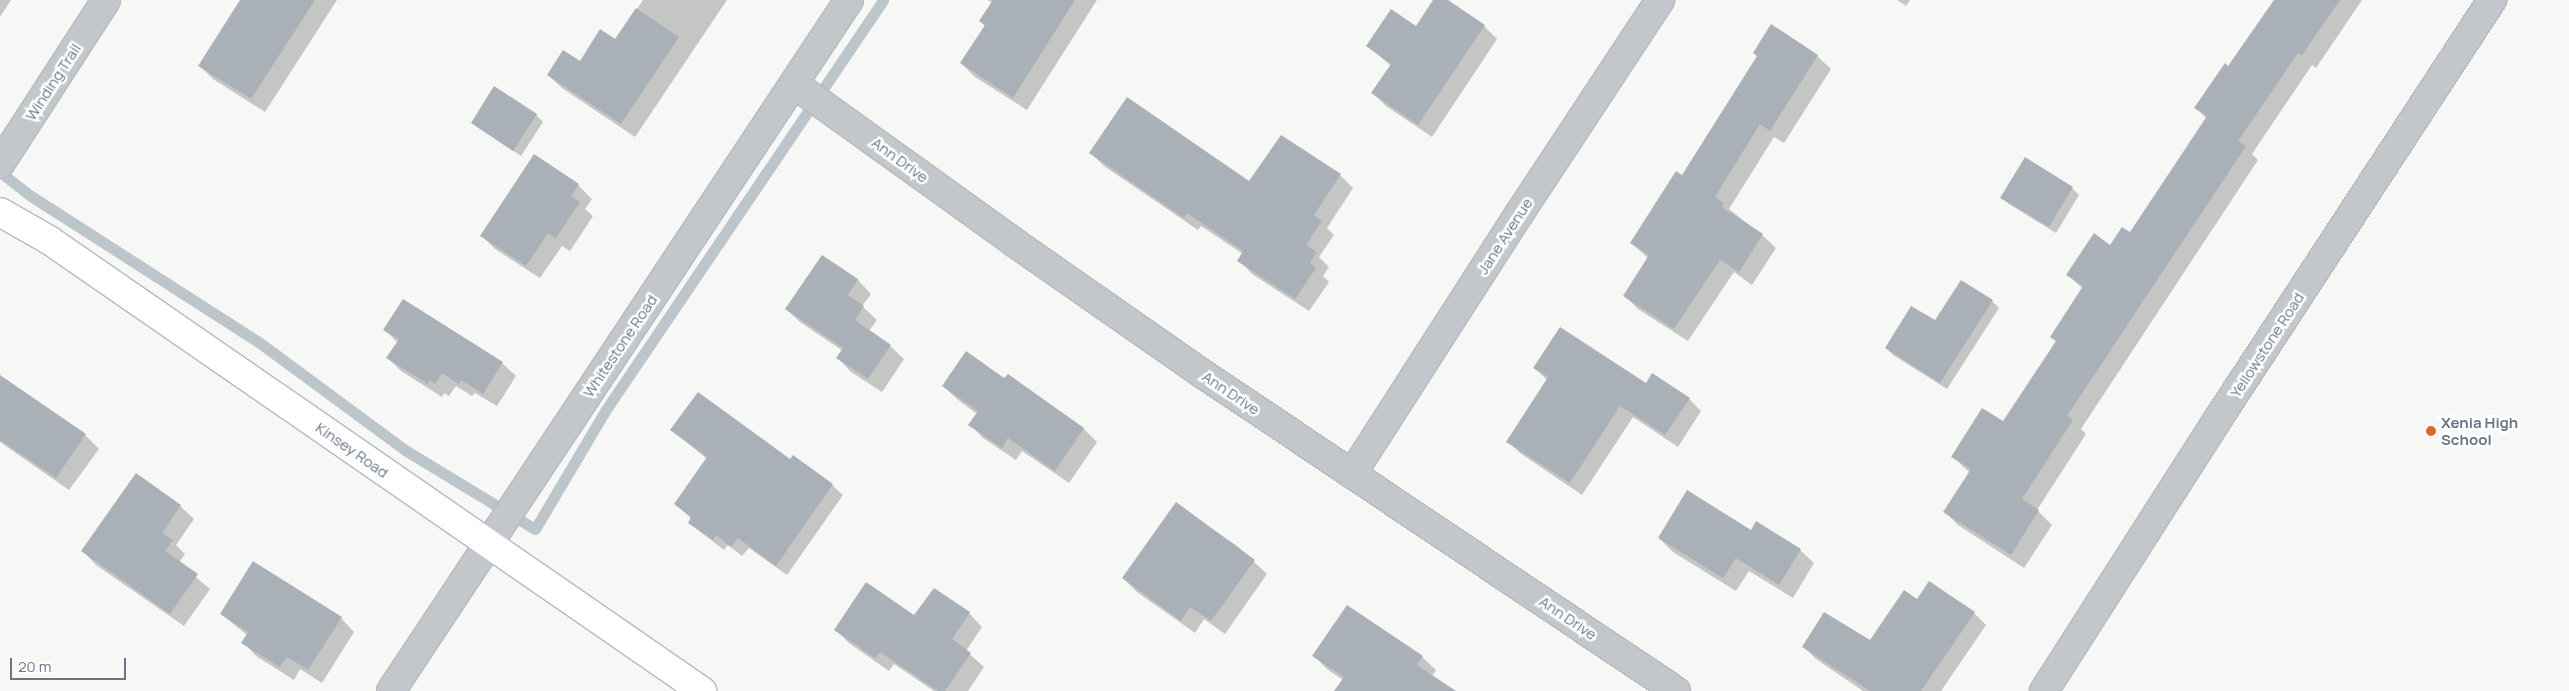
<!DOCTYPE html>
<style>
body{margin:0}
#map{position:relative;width:2569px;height:691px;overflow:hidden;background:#f7f8f5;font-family:Manrope,sans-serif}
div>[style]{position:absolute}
.shadow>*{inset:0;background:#0003}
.stream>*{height:11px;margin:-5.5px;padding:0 5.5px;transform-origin:5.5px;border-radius:5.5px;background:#bbc5ca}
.building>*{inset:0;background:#aab0b7}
.roads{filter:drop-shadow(1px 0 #b6babf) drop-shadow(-1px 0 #b6babf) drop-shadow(0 1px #b6babf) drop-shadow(0 -1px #b6babf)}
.street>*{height:28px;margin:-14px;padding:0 14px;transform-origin:14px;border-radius:14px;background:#c3c6ca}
.secondary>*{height:28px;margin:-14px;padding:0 14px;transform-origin:14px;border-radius:14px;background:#fff}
.dots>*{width:14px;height:14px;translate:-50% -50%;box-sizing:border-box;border:2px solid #fff;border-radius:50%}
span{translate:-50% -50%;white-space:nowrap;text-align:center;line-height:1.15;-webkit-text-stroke:5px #fff;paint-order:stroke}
.street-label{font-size:15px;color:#687585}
.poi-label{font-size:15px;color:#687585;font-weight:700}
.left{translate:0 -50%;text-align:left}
.scale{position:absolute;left:10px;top:658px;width:116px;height:22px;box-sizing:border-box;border:2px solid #687585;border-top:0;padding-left:6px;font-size:15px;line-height:18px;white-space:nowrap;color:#687585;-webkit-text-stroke:4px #fff;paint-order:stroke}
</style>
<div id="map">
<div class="shadow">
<div style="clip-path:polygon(0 0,11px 0,0 17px)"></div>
<div style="clip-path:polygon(242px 0,337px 0,265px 112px,213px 79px,200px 66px)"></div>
<div style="clip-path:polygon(643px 0,727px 0,635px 137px,562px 88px,548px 75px,580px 63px,616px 41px)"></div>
<div style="clip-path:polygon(988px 0,1097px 0,1027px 110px,975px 77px,961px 63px,985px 26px,980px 21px,992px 3px)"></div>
<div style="clip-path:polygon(1435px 0,1445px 0,1484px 26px,1497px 39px,1432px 137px,1386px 106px,1373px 93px,1391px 66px,1368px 46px,1416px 28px)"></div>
<div style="clip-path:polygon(1897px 0,1910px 0,1906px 6px)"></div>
<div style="clip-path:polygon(2275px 0,2362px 0,2316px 68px,2312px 65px,2252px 154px,2258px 160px,2081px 429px,2086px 434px,2037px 510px,2052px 525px,2024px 568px,1958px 525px,1945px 512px,1970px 473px,1953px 457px,2003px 423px,2057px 342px,2083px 289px,2068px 275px,2130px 234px,2207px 119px,2196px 108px,2228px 67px)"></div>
<div style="clip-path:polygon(1817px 56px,1831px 69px,1784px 143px,1774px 137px,1729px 209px,1762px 235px,1776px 248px,1752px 285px,1734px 272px,1688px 341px,1638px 309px,1625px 296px,1648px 258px,1631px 243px,1682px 177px)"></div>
<div style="clip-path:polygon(536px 115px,543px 122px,521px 156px,472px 123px)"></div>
<div style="clip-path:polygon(1091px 153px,1250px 183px,1340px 175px,1353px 188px,1327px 228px,1334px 235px,1319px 257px,1329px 267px,1323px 276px,1329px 282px,1309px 311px,1252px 274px,1239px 260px,1243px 254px,1201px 226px,1198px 230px,1104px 166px)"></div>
<div style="clip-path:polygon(535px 156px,578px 185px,592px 199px,585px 209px,593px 216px,570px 251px,562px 246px,540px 278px,495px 249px,482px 236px)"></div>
<div style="clip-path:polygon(2072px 188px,2079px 195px,2056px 233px,2009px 204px,2002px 197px)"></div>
<div style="clip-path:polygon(822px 257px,858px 280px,871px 294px,862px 306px,877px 320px,869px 331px,890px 346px,904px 359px,882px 392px,851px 372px,838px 358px,843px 351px,800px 322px,786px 309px)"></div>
<div style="clip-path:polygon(1992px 301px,1999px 308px,1947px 389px,1893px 355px,1886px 348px)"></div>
<div style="clip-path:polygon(385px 330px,502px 363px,516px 376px,497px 406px,475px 393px,472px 396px,456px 386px,449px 396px,444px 393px,442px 397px,401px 371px,388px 358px,398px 343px)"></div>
<div style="clip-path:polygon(1535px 368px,1646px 385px,1689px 399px,1701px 411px,1678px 447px,1633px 417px,1582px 495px,1520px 453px,1508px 441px,1547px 380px)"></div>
<div style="clip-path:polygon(1008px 375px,1084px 429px,1097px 442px,1069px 483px,1022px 451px,1016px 460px,983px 438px,970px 424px,977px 414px,957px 399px,943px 386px,1005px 380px)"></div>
<div style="clip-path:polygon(0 377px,85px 435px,99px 449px,69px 490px,0 442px)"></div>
<div style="clip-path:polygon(672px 430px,790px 460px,832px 485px,843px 495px,787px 575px,749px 548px,742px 556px,728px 545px,724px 550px,689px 523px,692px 519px,675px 504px,707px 459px)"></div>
<div style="clip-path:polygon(1176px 504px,1237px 546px,1267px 574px,1225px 634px,1204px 619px,1195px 633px,1137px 592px,1123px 578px)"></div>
<div style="clip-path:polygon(180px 506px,194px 519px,176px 545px,185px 554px,179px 563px,210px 589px,184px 626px,96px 565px,83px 551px)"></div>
<div style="clip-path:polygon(1751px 531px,1800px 550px,1814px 563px,1793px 598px,1749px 571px,1736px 591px,1673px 552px,1659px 538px)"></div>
<div style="clip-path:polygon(1917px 601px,1974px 613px,1986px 625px,1941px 691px,1863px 691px,1816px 659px,1804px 647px,1870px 642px)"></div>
<div style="clip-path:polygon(969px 613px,982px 627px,966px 651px,984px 667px,968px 691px,934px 691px,894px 664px,889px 671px,849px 643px,836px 630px,914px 616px)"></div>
<div style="clip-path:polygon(221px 614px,341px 618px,354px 632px,322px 683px,300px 669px,294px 680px,256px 656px,243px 642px,247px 635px)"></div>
<div style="clip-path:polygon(1314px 656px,1422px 657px,1436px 670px,1432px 676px,1451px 691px,1336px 691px,1343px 680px,1327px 669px)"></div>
</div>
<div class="stream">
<div style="left:0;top:172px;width:39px;rotate:38deg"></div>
<div style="left:31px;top:196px;width:272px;rotate:32.7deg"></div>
<div style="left:260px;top:343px;width:180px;rotate:36.4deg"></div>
<div style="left:405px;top:450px;width:152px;rotate:31.3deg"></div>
<div style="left:535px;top:529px;width:137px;rotate:-59.3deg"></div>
<div style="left:605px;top:411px;width:496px;rotate:-55.9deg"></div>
</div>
<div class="building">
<div style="clip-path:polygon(240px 0,315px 0,251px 99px,198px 66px)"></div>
<div style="clip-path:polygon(993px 0,1075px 0,1013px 98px,960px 63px,985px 25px,979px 21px)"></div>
<div style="clip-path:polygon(1433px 0,1448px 0,1485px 25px,1418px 125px,1371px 93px,1391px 64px,1366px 46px,1391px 9px,1416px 26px)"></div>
<div style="clip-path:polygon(2274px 0,2340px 0,2302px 55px,2298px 53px,2238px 141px,2246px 146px,2067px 416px,2073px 420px,2022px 499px,2039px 510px,2011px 555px,1943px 512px,1971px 469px,1951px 457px,1982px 408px,2003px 421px,2056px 341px,2050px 337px,2083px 286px,2066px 275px,2094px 233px,2110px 245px,2122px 227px,2130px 232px,2207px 116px,2194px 108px,2225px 63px,2228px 66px)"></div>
<div style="clip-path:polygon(636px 8px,679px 37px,621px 124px,547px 75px,563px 50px,580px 61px,600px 29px,615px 39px)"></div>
<div style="clip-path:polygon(1771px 24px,1818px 55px,1770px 131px,1760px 124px,1715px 197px,1724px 203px,1722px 207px,1763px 234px,1739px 272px,1720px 260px,1674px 329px,1623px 296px,1649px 255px,1630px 243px,1676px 171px,1682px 175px,1757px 56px,1753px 53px)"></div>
<div style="clip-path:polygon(494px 86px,537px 114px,513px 151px,471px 123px)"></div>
<div style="clip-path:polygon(1127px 97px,1249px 181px,1281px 135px,1341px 174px,1314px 215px,1322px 221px,1306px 245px,1317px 252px,1310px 263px,1316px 268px,1295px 299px,1237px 261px,1243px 251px,1187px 213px,1184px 218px,1089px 153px)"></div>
<div style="clip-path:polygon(534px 154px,579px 184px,571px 197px,580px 202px,556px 238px,548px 233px,526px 266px,480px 236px)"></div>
<div style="clip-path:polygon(2025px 157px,2073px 187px,2049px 227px,2000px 198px)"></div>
<div style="clip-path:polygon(822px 255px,858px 279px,848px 295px,864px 306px,855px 320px,891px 345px,868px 379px,836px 358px,843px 348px,785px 309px)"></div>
<div style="clip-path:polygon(1961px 280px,1993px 300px,1940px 383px,1885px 348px,1911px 306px,1935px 320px)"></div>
<div style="clip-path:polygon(403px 299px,503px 362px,483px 394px,461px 380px,459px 384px,442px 373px,435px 384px,430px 380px,428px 384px,386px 358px,399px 339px,383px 330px)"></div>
<div style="clip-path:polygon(1560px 327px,1646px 383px,1652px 373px,1690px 398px,1665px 435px,1620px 406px,1570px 483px,1506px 442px,1548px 377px,1533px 368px)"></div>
<div style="clip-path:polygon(966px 351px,1004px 378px,1008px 374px,1084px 428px,1055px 471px,1008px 438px,1002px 448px,968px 425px,978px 411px,942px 386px)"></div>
<div style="clip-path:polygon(0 375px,86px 434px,56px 478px,0 440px)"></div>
<div style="clip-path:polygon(698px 392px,790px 459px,793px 455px,833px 484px,776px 566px,738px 538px,731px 547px,716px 535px,713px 540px,688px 523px,691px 517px,674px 504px,707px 457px,670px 430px)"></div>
<div style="clip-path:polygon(136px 473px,181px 505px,162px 533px,173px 540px,165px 551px,198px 574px,170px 614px,81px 551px)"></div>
<div style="clip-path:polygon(1687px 490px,1751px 530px,1756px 521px,1801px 549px,1779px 585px,1736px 558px,1723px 578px,1658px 538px)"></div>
<div style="clip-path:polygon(1176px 502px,1255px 560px,1211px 621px,1190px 607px,1181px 621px,1122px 578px)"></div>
<div style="clip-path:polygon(253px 561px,342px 617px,308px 670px,287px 657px,280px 667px,241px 643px,248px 632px,220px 614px)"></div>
<div style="clip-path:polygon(1929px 581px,1975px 612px,1921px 691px,1870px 691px,1802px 647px,1824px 612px,1870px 640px,1904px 590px,1917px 599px)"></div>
<div style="clip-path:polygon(866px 582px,914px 615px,934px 588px,970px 612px,952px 639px,971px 653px,945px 691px,938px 691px,880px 652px,875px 658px,834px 630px)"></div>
<div style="clip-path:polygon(1347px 605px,1423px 656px,1417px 665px,1456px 691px,1334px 691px,1344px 677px,1312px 656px)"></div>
</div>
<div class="roads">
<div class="street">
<div style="left:794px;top:84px;width:272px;rotate:35.7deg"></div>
<div style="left:1015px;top:243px;width:229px;rotate:34.9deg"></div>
<div style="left:1203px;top:374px;width:569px;rotate:33.83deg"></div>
<div style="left:0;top:164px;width:195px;rotate:-57.1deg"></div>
<div style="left:1352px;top:474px;width:309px;rotate:-57.3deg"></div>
<div style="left:1519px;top:214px;width:256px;rotate:-56.6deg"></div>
<div style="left:391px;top:691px;width:829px;rotate:-56.46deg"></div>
<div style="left:2044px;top:691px;width:323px;rotate:-57.4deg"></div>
<div style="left:2218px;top:419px;width:501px;rotate:-56.82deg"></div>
</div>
<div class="secondary">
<div style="left:0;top:212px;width:56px;rotate:29.7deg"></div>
<div style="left:49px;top:240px;width:794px;rotate:34.63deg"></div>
</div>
</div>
<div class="dots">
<div style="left:2431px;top:431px;background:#dd672f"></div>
</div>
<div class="street-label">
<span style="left:53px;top:82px;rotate:-57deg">Winding Trail</span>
<span style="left:900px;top:160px;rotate:36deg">Ann Drive</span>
<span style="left:1505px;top:236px;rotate:-57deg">Jane Avenue</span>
<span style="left:2267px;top:345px;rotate:-57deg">Yellowstone Road</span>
<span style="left:620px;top:346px;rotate:-56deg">Whitestone Road</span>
<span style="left:1231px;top:393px;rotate:34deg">Ann Drive</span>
<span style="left:352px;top:450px;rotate:35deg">Kinsey Road</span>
<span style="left:1568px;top:618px;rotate:34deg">Ann Drive</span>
</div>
<div class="poi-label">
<span class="left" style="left:2441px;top:431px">Xenia High<br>School</span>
</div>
<div class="scale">20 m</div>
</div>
